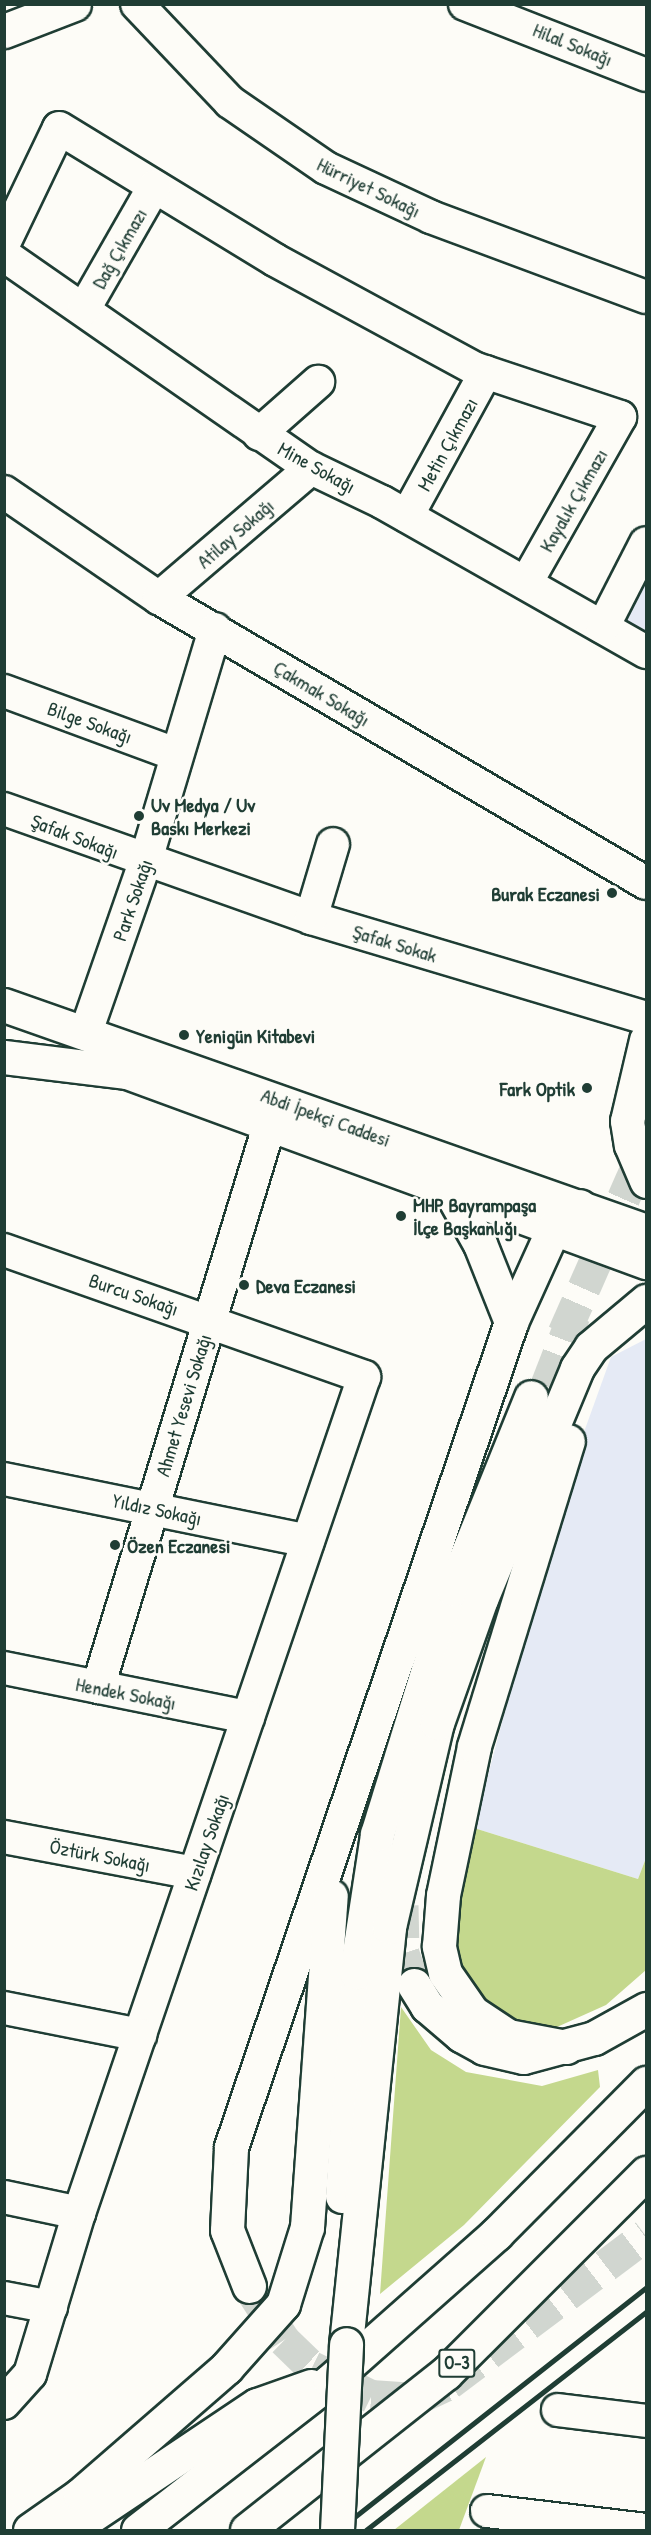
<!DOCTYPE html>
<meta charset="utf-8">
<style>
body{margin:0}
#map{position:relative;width:651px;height:2535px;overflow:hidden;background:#fdfcf7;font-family:"Patrick Hand",sans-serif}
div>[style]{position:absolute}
.built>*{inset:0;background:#e5eaf5}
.green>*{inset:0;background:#c4d88d}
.highway-tunnel>*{height:33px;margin-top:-16.5px;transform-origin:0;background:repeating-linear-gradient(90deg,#d1d6d0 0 33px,transparent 0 49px)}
.roads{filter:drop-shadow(2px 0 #1f3d34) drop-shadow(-2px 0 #1f3d34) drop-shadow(0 2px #1f3d34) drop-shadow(0 -2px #1f3d34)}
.street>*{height:32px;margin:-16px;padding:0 16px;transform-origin:16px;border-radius:16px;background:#fdfcf7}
.secondary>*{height:33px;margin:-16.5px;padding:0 16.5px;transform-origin:16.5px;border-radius:16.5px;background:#fdfcf7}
.primary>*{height:33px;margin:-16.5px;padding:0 16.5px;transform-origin:16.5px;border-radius:16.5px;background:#fdfcf7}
.highway>*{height:33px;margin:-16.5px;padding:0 16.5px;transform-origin:16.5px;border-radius:16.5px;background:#fdfcf7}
.rail>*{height:4.5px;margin:-2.25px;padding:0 2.25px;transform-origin:2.25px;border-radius:2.25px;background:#1f3d34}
.bridges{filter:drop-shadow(2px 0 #1f3d34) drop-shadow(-2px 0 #1f3d34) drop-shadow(0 2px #1f3d34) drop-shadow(0 -2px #1f3d34)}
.highway-bridge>*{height:33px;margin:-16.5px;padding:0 16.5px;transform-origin:16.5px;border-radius:16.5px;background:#fdfcf7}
.dots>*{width:16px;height:16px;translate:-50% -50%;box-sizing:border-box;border:3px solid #fdfcf7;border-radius:50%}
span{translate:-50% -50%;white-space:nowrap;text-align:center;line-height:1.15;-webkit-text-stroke:5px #fdfcf7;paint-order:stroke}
.shield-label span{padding:2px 4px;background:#fdfcf7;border:2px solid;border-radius:4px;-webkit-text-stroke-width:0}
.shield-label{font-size:18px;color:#1f3d34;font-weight:700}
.street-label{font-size:20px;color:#1f3d34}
.poi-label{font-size:20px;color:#1f3d34;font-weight:700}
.left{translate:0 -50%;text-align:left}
.right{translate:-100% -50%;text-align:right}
.frame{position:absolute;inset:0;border:6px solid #1f3d34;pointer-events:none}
</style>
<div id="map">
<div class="built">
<div style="clip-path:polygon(646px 573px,646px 632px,624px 621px)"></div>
<div style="clip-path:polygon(646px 1339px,646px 1858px,638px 1879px,474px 1828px,566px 1482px,611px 1357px)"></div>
</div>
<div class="green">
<div style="clip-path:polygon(474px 1828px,638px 1879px,646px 1858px,646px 1970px,606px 2005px,557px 2027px,539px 2030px,501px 2021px,456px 1969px,452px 1942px)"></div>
<div style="clip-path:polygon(401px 2007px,431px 2050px,466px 2072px,542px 2086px,598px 2070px,600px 2087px,464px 2225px,380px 2294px)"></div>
<div style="clip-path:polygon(486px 2457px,459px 2530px,394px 2530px)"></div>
</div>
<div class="highway-tunnel">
<div style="left:564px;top:1333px;width:203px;rotate:-66.2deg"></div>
<div style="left:529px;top:1431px;width:124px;rotate:-68.8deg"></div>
<div style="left:402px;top:1905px;width:48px;rotate:88.8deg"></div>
<div style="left:403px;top:1953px;width:34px;rotate:71deg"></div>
<div style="left:249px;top:2286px;width:64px;rotate:57.1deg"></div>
<div style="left:284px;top:2340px;width:39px;rotate:44deg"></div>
<div style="left:312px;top:2367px;width:66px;rotate:26.2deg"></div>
<div style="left:371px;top:2396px;width:44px;rotate:3.9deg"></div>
<div style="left:415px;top:2399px;width:38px;rotate:-25deg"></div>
<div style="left:449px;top:2383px;width:246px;rotate:-36.9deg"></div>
</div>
<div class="roads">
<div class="street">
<div style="left:137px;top:4px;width:135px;rotate:46.5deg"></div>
<div style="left:230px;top:102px;width:116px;rotate:34.5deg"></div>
<div style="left:326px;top:168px;width:116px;rotate:25deg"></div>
<div style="left:431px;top:217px;width:229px;rotate:20.4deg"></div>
<div style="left:465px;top:4px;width:194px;rotate:21.4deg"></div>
<div style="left:4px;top:243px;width:127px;rotate:-64.4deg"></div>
<div style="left:59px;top:128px;width:253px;rotate:31.4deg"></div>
<div style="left:275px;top:260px;width:229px;rotate:28.5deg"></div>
<div style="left:476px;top:369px;width:152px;rotate:18.4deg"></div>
<div style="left:620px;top:417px;width:191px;rotate:119.5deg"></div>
<div style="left:4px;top:255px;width:374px;rotate:34.8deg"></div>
<div style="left:311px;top:468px;width:79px;rotate:25.6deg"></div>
<div style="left:382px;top:502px;width:304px;rotate:29.6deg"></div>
<div style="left:84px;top:309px;width:141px;rotate:-60.2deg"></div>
<div style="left:259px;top:434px;width:79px;rotate:-41.4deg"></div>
<div style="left:4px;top:492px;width:188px;rotate:34.4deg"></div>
<div style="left:159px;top:598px;width:564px;rotate:30.34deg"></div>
<div style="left:407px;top:516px;width:164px;rotate:-61.3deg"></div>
<div style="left:159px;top:598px;width:200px;rotate:-40.5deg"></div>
<div style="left:603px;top:627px;width:94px;rotate:-62.9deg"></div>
<div style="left:4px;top:691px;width:182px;rotate:20.2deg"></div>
<div style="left:4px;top:809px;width:326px;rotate:19.5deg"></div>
<div style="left:311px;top:918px;width:350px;rotate:16.6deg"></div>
<div style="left:311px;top:918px;width:77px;rotate:-73.4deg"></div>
<div style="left:86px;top:1032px;width:179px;rotate:-70.8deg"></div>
<div style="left:145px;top:863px;width:244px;rotate:-73.3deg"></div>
<div style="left:4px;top:1250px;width:382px;rotate:19.4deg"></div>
<div style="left:364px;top:1377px;width:883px;rotate:108.82deg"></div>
<div style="left:79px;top:2213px;width:168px;rotate:106.9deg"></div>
<div style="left:30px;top:2374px;width:39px;rotate:132deg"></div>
<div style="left:4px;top:1479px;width:310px;rotate:11.5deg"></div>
<div style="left:4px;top:1668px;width:249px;rotate:11.4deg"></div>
<div style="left:98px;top:1687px;width:590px;rotate:-73.04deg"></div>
<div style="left:4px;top:1837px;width:194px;rotate:10.7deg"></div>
<div style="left:4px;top:2008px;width:139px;rotate:11.2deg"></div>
<div style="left:4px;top:2197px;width:77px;rotate:12deg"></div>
<div style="left:4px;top:2298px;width:48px;rotate:10.8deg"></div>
<div style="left:558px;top:2410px;width:89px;rotate:7.1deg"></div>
<div style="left:487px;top:2511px;width:160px;rotate:6.8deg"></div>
</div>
<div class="secondary">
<div style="left:4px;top:31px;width:75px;rotate:-21.1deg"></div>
</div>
<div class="primary">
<div style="left:4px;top:1005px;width:681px;rotate:19.39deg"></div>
<div style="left:646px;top:1040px;width:83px;rotate:103.2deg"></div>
<div style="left:627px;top:1121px;width:24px;rotate:81deg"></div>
<div style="left:631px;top:1145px;width:39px;rotate:67deg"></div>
<div style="left:4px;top:1057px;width:124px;rotate:7deg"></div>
<div style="left:127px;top:1072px;width:553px;rotate:20.11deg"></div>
</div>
<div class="highway">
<div style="left:449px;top:1189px;width:63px;rotate:60.6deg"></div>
<div style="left:480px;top:1244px;width:84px;rotate:68.3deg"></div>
<div style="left:414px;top:1985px;width:25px;rotate:58deg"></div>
<div style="left:427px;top:2006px;width:45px;rotate:40.5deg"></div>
<div style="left:461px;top:2035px;width:26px;rotate:29deg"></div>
<div style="left:484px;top:2048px;width:40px;rotate:13deg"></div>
<div style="left:523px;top:2057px;width:73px;rotate:-15deg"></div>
<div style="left:594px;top:2038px;width:60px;rotate:-29.1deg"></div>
<div style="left:566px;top:2047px;width:59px;rotate:-169.3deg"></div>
<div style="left:508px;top:2036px;width:43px;rotate:-146.3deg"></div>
<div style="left:472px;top:2012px;width:47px;rotate:-124.7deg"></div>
<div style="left:445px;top:1973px;width:28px;rotate:-103deg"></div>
<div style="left:439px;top:1946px;width:51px;rotate:-85.5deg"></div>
<div style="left:443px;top:1895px;width:152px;rotate:-78.2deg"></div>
<div style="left:474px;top:1746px;width:319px;rotate:-72.9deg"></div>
<div style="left:342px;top:2196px;width:224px;rotate:-86.4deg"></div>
<div style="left:356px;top:1972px;width:140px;rotate:-81.3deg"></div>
<div style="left:377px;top:1834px;width:257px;rotate:-72.8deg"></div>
<div style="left:453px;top:1589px;width:207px;rotate:-67.9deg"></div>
<div style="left:249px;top:2286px;width:60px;rotate:-111.4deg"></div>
<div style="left:227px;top:2230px;width:83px;rotate:-87.2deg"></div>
<div style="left:231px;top:2147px;width:871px;rotate:-71.25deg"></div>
<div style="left:511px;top:1322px;width:104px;rotate:-65.6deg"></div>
<div style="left:554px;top:1227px;width:33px;rotate:-39deg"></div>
<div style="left:346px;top:2344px;width:419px;rotate:-84.1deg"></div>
<div style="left:389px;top:1927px;width:210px;rotate:-76.8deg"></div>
<div style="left:437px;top:1723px;width:132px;rotate:-70.5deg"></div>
<div style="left:481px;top:1599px;width:250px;rotate:-67.4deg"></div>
<div style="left:577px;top:1368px;width:25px;rotate:-56deg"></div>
<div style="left:591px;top:1347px;width:72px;rotate:-39.9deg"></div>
<div style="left:30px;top:2530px;width:61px;rotate:-35deg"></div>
<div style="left:80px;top:2495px;width:194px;rotate:-41deg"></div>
<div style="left:226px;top:2368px;width:86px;rotate:-48.3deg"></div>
<div style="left:283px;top:2304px;width:81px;rotate:-72.7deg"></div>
<div style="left:307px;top:2227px;width:332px;rotate:-85.9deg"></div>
<div style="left:70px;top:2530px;width:225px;rotate:-33.8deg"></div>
<div style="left:257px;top:2405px;width:57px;rotate:-19.4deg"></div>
<div style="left:138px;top:2530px;width:243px;rotate:-37.8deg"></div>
<div style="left:330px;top:2381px;width:222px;rotate:-41.5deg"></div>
<div style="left:496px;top:2234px;width:213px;rotate:-45.2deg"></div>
<div style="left:247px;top:2530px;width:253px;rotate:-38.3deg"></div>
<div style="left:446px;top:2373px;width:283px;rotate:-45deg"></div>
</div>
</div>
<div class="rail">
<div style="left:338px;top:2530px;width:392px;rotate:-38.2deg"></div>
<div style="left:366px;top:2530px;width:355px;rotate:-37.9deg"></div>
</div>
<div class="bridges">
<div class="highway-bridge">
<div style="left:337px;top:2530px;width:186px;rotate:-87.2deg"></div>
</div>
</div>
<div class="dots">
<div style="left:139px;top:816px;background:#1f3d34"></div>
<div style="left:612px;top:893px;background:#1f3d34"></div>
<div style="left:184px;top:1035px;background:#1f3d34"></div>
<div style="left:587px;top:1088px;background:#1f3d34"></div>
<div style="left:401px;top:1216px;background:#1f3d34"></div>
<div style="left:244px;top:1285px;background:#1f3d34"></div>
<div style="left:115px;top:1545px;background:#1f3d34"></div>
</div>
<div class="shield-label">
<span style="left:457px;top:2363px">O-3</span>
</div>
<div class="street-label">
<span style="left:573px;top:44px;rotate:22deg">Hilal Sokağı</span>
<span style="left:369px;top:187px;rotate:26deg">Hürriyet Sokağı</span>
<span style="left:119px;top:248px;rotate:-60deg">Dağ Çıkmazı</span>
<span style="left:447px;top:444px;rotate:-61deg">Metin Çıkmazı</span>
<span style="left:317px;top:467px;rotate:29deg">Mine Sokağı</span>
<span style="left:573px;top:500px;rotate:-60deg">Kayalık Çıkmazı</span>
<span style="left:235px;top:533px;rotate:-41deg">Atilay Sokağı</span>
<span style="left:322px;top:693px;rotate:31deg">Çakmak Sokağı</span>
<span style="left:90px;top:722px;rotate:20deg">Bilge Sokağı</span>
<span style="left:75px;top:836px;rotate:21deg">Şafak Sokağı</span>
<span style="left:132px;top:900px;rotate:-71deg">Park Sokağı</span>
<span style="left:395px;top:943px;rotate:17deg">Şafak Sokak</span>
<span style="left:326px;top:1117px;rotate:20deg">Abdi İpekçi Caddesi</span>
<span style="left:134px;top:1294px;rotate:19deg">Burcu Sokağı</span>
<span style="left:183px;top:1405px;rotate:-73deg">Ahmet Yesevi Sokağı</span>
<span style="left:157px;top:1509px;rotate:12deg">Yıldız Sokağı</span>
<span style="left:126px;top:1693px;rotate:11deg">Hendek Sokağı</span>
<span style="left:206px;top:1842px;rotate:-71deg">Kızılay Sokağı</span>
<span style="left:100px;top:1855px;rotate:11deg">Öztürk Sokağı</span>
</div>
<div class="poi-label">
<span class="left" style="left:151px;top:816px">Uv Medya / Uv<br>Baskı Merkezi</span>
<span class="right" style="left:600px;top:893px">Burak Eczanesi</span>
<span class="left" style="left:196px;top:1035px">Yenigün Kitabevi</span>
<span class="right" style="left:575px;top:1088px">Fark Optik</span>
<span class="left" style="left:413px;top:1216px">MHP Bayrampaşa<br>İlçe Başkanlığı</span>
<span class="left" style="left:256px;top:1285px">Deva Eczanesi</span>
<span class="left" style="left:127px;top:1545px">Özen Eczanesi</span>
</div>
<div class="frame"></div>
</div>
